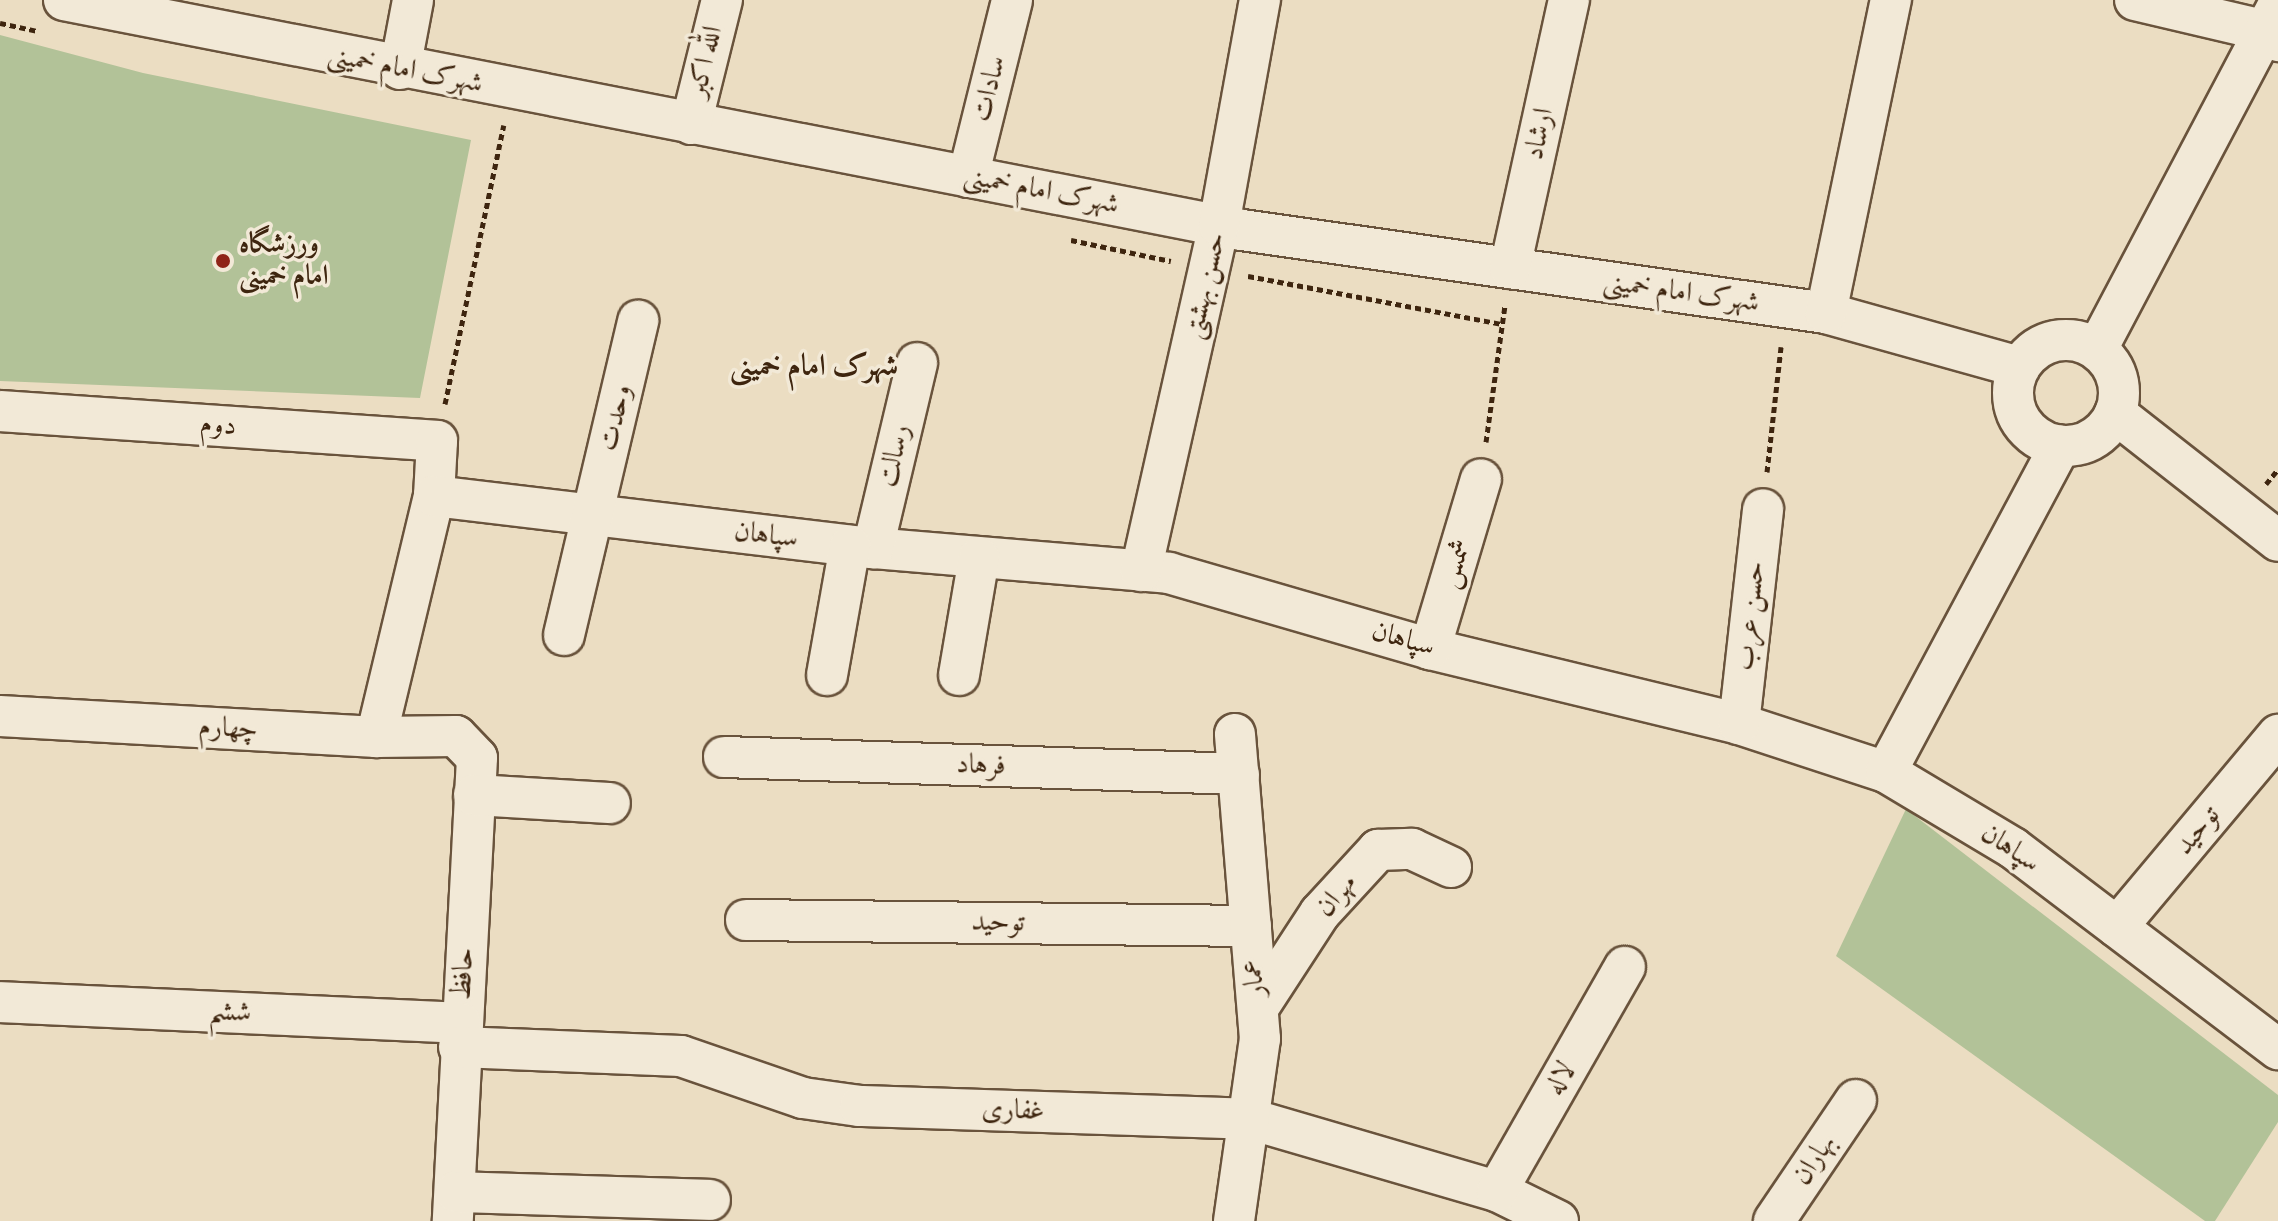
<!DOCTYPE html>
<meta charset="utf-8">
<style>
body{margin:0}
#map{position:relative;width:2278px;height:1221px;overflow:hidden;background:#ebddc2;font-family:"Sorts Mill Goudy",Amiri,serif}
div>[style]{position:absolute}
.green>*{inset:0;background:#b2c298}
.path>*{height:5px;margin-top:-2.5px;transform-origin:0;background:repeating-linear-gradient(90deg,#3e250f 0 6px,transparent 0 10px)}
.roads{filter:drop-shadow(2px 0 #69533c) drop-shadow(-2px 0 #69533c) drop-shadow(0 2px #69533c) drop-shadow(0 -2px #69533c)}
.minor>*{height:40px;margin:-20px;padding:0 20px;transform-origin:20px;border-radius:20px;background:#f2e9d7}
.minor>.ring{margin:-20px;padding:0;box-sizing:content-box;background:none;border:40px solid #f2e9d7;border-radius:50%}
.dots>*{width:22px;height:22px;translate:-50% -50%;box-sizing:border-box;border:4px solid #f2e9d7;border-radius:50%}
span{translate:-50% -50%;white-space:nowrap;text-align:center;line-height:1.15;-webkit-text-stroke:7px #f2e9d7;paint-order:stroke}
.street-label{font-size:28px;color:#3e250f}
.poi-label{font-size:28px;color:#3e250f;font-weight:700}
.left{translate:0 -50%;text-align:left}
.neighbourhood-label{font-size:30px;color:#3e250f;font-weight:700}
</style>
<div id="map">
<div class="green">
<div style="clip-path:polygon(0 35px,143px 73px,471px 140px,420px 398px,0 381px)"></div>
<div style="clip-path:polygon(1906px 809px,2278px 1095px,2278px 1122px,2215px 1221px,2205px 1221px,1836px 956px)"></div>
</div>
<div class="path">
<div style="left:0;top:23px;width:39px;rotate:12deg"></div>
<div style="left:1071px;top:240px;width:102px;rotate:11.9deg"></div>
<div style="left:1248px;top:276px;width:259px;rotate:10.7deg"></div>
<div style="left:445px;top:404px;width:285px;rotate:-78.1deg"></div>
<div style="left:1486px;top:442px;width:138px;rotate:-82.1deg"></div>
<div style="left:1767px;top:472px;width:126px;rotate:-83.6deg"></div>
<div style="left:2266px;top:484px;width:19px;rotate:-51deg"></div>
</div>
<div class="roads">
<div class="minor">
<div style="left:64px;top:0;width:1200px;rotate:11.05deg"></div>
<div style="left:1242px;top:230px;width:590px;rotate:8.09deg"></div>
<div style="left:1826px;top:313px;width:201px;rotate:15.6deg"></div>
<div style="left:2135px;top:0;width:131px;rotate:13.2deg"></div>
<div style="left:2263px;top:30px;width:19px;rotate:36deg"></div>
<div style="left:400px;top:69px;width:70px;rotate:-79.3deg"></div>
<div style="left:691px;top:124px;width:128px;rotate:-76deg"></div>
<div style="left:968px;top:177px;width:182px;rotate:-76deg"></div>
<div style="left:1510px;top:268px;width:274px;rotate:-77.6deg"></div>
<div style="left:1826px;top:313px;width:320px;rotate:-78.3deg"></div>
<div class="ring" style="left:2013px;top:340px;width:66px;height:66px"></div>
<div style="left:2097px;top:349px;width:389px;rotate:-62.2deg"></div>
<div style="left:0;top:411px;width:438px;rotate:3.9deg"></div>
<div style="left:437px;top:441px;width:55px;rotate:93.1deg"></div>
<div style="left:434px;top:496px;width:248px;rotate:103.5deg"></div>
<div style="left:2115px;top:413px;width:207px;rotate:38.1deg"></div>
<div style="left:434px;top:496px;width:442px;rotate:6.8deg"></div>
<div style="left:873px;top:548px;width:297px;rotate:4.8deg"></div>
<div style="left:1169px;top:573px;width:272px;rotate:16.2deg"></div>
<div style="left:1430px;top:649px;width:318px;rotate:13.6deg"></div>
<div style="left:1739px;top:724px;width:155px;rotate:18.1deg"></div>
<div style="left:1886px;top:772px;width:148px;rotate:30.9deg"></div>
<div style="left:2013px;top:848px;width:333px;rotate:37.2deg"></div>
<div style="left:873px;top:548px;width:190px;rotate:-76.6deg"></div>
<div style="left:1141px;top:571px;width:355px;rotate:-77.3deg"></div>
<div style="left:1219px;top:225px;width:229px;rotate:-79.7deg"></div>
<div style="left:564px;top:635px;width:323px;rotate:-76.7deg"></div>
<div style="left:1430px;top:649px;width:177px;rotate:-73.3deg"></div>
<div style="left:827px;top:675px;width:131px;rotate:-79.9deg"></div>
<div style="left:959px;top:675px;width:119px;rotate:-80.3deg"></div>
<div style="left:0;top:716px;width:377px;rotate:3.2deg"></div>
<div style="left:376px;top:737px;width:80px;rotate:-0.7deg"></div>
<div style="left:456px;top:736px;width:30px;rotate:46deg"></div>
<div style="left:477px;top:758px;width:464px;rotate:93deg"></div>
<div style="left:1739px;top:724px;width:216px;rotate:-83.6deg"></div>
<div style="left:724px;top:757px;width:515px;rotate:1.89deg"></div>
<div style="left:1886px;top:772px;width:370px;rotate:-61.9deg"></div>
<div style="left:474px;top:795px;width:136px;rotate:3.4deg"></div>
<div style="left:746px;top:920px;width:505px;rotate:0.68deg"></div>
<div style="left:2117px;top:927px;width:251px;rotate:-50deg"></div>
<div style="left:0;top:1002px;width:461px;rotate:2.6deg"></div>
<div style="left:1258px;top:1008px;width:113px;rotate:-56.9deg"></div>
<div style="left:1320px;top:913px;width:86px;rotate:-47.4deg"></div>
<div style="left:1378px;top:850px;width:34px;rotate:-2deg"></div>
<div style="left:1412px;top:849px;width:43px;rotate:24.8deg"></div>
<div style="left:459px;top:1047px;width:222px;rotate:2.3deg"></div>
<div style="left:681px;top:1056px;width:129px;rotate:19deg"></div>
<div style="left:803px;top:1098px;width:58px;rotate:8deg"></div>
<div style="left:860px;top:1106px;width:390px;rotate:1.9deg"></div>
<div style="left:1250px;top:1119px;width:257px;rotate:16.3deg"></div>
<div style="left:1497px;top:1191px;width:68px;rotate:26.2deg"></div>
<div style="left:1497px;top:1191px;width:258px;rotate:-60.3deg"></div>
<div style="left:456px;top:1192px;width:254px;rotate:1.8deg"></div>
<div style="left:1234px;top:1221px;width:184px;rotate:-81.9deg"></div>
<div style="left:1260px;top:1039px;width:306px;rotate:-94.7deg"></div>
<div style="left:1774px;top:1221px;width:146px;rotate:-55.9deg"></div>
</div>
</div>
<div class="dots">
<div style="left:223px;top:261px;background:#8f2418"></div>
</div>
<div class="street-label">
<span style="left:706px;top:62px;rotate:-76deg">الله اکبر</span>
<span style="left:405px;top:70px;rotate:11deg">شهرک امام خمینی</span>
<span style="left:990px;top:89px;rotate:-76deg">سادات</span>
<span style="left:1540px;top:134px;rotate:-78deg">ارشاد</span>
<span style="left:1041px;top:191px;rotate:11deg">شهرک امام خمینی</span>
<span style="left:1206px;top:286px;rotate:-77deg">حسن بهشتی</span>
<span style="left:1681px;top:293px;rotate:8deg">شهرک امام خمینی</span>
<span style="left:616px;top:418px;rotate:-77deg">وحدت</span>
<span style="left:218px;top:426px;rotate:4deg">دوم</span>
<span style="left:895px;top:456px;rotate:-77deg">رسالت</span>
<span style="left:766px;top:536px;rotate:7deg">سپاهان</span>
<span style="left:1456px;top:564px;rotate:-73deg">شمس</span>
<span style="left:1751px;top:616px;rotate:-84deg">حسن عرب</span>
<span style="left:1403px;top:640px;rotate:16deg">سپاهان</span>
<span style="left:228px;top:729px;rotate:3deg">چهارم</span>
<span style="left:981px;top:766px;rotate:2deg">فرهاد</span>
<span style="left:2198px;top:831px;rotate:-50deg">توحید</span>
<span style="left:2010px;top:849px;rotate:34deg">سپاهان</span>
<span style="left:1337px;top:896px;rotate:-49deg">مهران</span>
<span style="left:998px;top:923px;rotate:1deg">توحید</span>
<span style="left:464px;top:974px;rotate:-87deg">حافظ</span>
<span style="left:1255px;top:978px;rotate:-95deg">عمار</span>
<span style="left:230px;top:1013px;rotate:3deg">ششم</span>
<span style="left:1561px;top:1079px;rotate:-60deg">لاله</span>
<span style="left:1013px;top:1111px;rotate:2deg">غفاری</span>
<span style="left:1815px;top:1160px;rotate:-56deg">بهاران</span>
</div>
<div class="poi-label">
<span class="left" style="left:239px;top:261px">ورزشگاه<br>امام خمینی</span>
</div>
<div class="neighbourhood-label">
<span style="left:814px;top:368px">شهرک امام خمینی</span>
</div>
</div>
